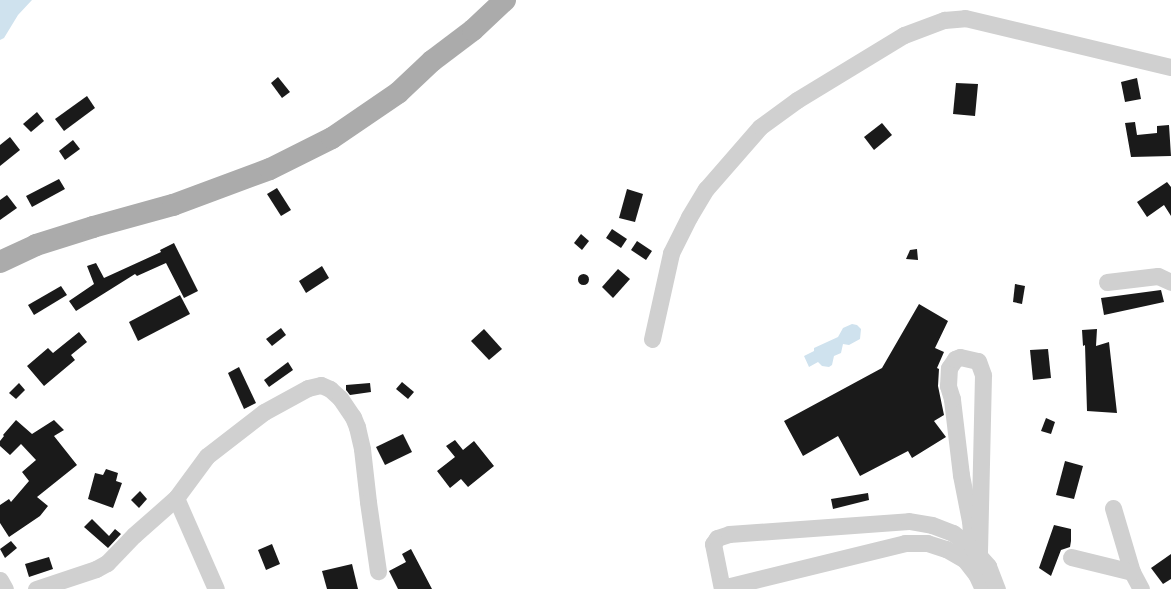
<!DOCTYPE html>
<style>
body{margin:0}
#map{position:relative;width:1171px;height:589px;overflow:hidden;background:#fff;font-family:"Golos Text",sans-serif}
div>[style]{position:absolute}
.water>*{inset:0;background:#cfe2ee}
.building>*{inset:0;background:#1a1a1a}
.round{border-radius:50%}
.minor>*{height:17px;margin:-8.5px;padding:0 8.5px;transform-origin:8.5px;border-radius:8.5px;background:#d0d0d0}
.major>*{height:22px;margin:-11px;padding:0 11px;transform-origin:11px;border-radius:11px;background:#ababab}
span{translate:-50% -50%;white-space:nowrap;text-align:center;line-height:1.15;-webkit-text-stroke:4px #fff;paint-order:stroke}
</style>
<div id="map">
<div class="water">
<div style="clip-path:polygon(0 0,32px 0,18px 15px,4px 38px,0 40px)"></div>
<div style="clip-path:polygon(852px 324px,857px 325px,861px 329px,860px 339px,849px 345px,843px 344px,841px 353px,834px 356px,832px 365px,829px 367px,822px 366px,818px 362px,809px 367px,804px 356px,814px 351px,814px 348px,838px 337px,843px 328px)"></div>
</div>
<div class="building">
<div style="clip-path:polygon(278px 77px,290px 92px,282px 98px,271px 83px)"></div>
<div style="clip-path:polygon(1137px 78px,1141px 99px,1125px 102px,1121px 82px)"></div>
<div style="clip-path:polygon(956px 83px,978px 84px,975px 116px,953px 114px)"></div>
<div style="clip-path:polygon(87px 96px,95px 108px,64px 131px,55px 119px)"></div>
<div style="clip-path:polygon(37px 112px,44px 121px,31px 132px,23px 124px)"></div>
<div style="clip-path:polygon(1135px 122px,1137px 135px,1157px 133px,1157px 126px,1169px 125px,1171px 156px,1131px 157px,1125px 123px)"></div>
<div style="clip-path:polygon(882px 123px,892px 135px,874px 150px,864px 137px)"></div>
<div style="clip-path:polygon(10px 137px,20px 150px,0 166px,0 145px)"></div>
<div style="clip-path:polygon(73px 140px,80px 149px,65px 160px,59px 151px)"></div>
<div style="clip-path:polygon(59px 179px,65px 189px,32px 207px,26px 196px)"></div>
<div style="clip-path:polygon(1167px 182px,1171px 187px,1171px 216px,1164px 205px,1147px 217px,1137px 202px)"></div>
<div style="clip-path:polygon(277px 188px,291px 210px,281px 216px,267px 194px)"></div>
<div style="clip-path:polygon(627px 189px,643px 194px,635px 222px,619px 218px)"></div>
<div style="clip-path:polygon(7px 195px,17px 208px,0 220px,0 200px)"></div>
<div style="clip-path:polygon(612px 229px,627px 239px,621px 248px,606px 238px)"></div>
<div style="clip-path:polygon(581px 234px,589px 241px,582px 250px,574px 243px)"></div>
<div style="clip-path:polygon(637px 241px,652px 251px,646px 260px,631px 250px)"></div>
<div style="clip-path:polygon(174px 243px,198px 291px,184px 298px,166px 263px,137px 276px,135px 274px,76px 311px,69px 301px,94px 284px,87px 266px,96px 263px,104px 278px,161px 252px,160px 250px)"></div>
<div style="clip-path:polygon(917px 249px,918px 260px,906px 259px,910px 250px)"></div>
<div style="clip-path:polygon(322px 266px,329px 278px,306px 293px,299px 281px)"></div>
<div style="clip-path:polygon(618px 269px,630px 279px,613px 298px,602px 287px)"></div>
<div class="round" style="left:577.5px;top:273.5px;width:11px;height:11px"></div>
<div style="clip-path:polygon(1015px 284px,1025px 286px,1022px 304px,1013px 302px)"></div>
<div style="clip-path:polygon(61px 286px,67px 295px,34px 315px,28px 305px)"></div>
<div style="clip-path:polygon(1161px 290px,1164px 302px,1104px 315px,1101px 298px)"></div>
<div style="clip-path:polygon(180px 295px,190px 314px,138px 341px,129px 322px)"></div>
<div style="clip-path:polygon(919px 304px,948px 321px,935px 348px,944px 352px,937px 368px,939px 369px,938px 386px,944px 415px,934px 421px,946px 437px,912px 458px,908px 451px,860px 476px,838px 436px,803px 456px,784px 421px,882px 368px)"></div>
<div style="clip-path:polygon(281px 328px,286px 335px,272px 346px,266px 339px)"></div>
<div style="clip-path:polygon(484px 329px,502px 349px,489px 360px,471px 341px)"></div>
<div style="clip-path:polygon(1097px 329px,1096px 346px,1109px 342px,1117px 413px,1087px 411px,1085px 345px,1083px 346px,1082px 330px)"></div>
<div style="clip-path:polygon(79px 332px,87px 342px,71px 355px,75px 360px,44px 386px,27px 366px,48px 348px,53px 353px)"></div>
<div style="clip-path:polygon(1048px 349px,1051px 378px,1033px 380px,1030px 350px)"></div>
<div style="clip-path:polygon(288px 362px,293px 370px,269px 387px,264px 380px)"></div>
<div style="clip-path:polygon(239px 367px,256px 403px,244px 409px,228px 373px)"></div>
<div style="clip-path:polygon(402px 382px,414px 392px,408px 399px,396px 389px)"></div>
<div style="clip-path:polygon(19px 383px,25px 390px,16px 399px,9px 393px)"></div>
<div style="clip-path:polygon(370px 383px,371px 392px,350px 395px,346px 390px,346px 385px)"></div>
<div style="clip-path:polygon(1046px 418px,1055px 422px,1051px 434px,1041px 431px)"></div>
<div style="clip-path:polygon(16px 420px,32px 434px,54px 420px,64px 430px,54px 436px,77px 465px,37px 497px,48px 506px,40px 516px,9px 537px,0 523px,0 505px,9px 499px,11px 502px,29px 481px,22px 472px,36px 460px,21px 444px,10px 455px,0 446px,0 441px,4px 436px,3px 435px)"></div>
<div style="clip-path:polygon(403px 434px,412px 452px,385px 465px,376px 447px)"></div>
<div style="clip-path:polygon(455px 440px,463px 450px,474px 441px,494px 466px,468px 487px,461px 479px,450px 488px,437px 471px,455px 457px,446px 446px)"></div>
<div style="clip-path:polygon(1065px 461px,1083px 466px,1074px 499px,1056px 495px)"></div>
<div style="clip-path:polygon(106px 469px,118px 473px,116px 481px,122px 483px,113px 508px,88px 499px,95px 473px,103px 475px)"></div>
<div style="clip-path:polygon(140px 491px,147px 499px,139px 508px,131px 500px)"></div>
<div style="clip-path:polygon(868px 493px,869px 500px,833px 509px,831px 499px)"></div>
<div style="clip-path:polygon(92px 519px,109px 536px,115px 529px,121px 534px,108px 548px,84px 527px)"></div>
<div style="clip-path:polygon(1054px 525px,1071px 529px,1071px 541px,1070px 547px,1061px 550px,1051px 576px,1039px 568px)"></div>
<div style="clip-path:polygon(11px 541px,17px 548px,5px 558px,0 549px)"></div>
<div style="clip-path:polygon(272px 544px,280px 564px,266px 570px,258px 550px)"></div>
<div style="clip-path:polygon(411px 549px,432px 589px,398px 589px,389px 571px,406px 562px,402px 554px)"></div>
<div style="clip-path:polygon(1171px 554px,1171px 579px,1163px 584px,1151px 568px)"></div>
<div style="clip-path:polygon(49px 557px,53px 569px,29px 577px,25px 564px)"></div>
<div style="clip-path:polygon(352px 564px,358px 589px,327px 589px,322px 571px)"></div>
</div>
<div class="minor">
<div style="left:1107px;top:282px;width:51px;rotate:-6.7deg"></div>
<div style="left:1158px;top:276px;width:14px;rotate:25deg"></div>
<div style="left:652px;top:339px;width:88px;rotate:-77.5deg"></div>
<div style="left:671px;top:253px;width:40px;rotate:-63.4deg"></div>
<div style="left:689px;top:217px;width:33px;rotate:-59deg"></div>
<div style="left:706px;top:189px;width:82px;rotate:-48.9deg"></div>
<div style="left:760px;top:127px;width:46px;rotate:-36.1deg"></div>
<div style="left:797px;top:100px;width:125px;rotate:-31.3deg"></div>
<div style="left:904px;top:35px;width:43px;rotate:-20.6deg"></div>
<div style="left:944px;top:20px;width:21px;rotate:-5deg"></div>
<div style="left:965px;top:18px;width:212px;rotate:13.4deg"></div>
<div style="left:176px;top:498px;width:99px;rotate:66.3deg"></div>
<div style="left:1113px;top:508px;width:67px;rotate:73.5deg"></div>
<div style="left:1132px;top:572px;width:19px;rotate:62deg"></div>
<div style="left:972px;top:548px;width:27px;rotate:-94deg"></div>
<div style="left:970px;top:521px;width:47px;rotate:-101.1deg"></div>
<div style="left:961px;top:475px;width:77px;rotate:-96.8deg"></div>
<div style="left:952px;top:399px;width:14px;rotate:-107deg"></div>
<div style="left:948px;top:386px;width:18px;rotate:-87deg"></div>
<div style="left:949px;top:368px;width:11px;rotate:-56deg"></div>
<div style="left:955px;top:359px;width:5px;rotate:-22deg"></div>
<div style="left:960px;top:357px;width:18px;rotate:13deg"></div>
<div style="left:978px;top:361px;width:15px;rotate:70deg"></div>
<div style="left:983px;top:375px;width:182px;rotate:91.3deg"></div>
<div style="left:1071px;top:557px;width:63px;rotate:13.8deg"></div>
<div style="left:0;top:580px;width:10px;rotate:61deg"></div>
<div style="left:722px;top:588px;width:188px;rotate:-13.8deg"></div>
<div style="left:905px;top:543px;width:22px"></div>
<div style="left:927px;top:543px;width:20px;rotate:18deg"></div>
<div style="left:946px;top:549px;width:22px;rotate:30deg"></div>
<div style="left:965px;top:560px;width:18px;rotate:52deg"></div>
<div style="left:976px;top:574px;width:17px;rotate:65deg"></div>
<div style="left:36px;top:589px;width:63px;rotate:-18.4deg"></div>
<div style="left:96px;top:569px;width:13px;rotate:-29deg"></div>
<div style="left:107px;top:563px;width:39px;rotate:-46deg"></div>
<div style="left:134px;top:535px;width:56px;rotate:-41.4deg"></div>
<div style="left:176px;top:498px;width:52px;rotate:-53.6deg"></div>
<div style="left:207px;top:456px;width:72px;rotate:-37.7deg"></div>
<div style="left:264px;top:412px;width:50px;rotate:-28.6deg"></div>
<div style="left:308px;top:388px;width:13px;rotate:-13deg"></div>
<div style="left:321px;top:385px;width:10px;rotate:24deg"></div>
<div style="left:330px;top:389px;width:13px;rotate:42deg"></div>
<div style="left:340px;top:398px;width:23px;rotate:56deg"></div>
<div style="left:353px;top:417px;width:11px;rotate:68deg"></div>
<div style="left:357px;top:427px;width:23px;rotate:77deg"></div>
<div style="left:362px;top:449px;width:53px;rotate:83.5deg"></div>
<div style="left:368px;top:502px;width:70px;rotate:81.8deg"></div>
<div style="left:722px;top:589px;width:46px;rotate:-101.3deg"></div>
<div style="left:713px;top:544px;width:7px;rotate:-56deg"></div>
<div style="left:717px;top:538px;width:13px;rotate:-18deg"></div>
<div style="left:729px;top:534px;width:180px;rotate:-4.1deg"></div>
<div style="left:909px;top:521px;width:23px;rotate:10deg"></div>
<div style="left:932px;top:525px;width:22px;rotate:21deg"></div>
<div style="left:953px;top:533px;width:24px;rotate:38deg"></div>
<div style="left:972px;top:548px;width:24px;rotate:48deg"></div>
<div style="left:988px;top:566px;width:25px;rotate:69deg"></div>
</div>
<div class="major">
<div style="left:0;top:262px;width:40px;rotate:-25deg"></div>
<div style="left:36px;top:245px;width:60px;rotate:-17.5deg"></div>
<div style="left:93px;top:227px;width:83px;rotate:-15.4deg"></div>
<div style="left:173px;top:205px;width:103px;rotate:-20.4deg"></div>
<div style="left:270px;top:169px;width:69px;rotate:-26.6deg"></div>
<div style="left:332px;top:138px;width:80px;rotate:-34.3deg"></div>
<div style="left:398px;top:93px;width:47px;rotate:-43.3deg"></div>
<div style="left:432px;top:61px;width:51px;rotate:-37.1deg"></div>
<div style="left:473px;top:30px;width:44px;rotate:-43.2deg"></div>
</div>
</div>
